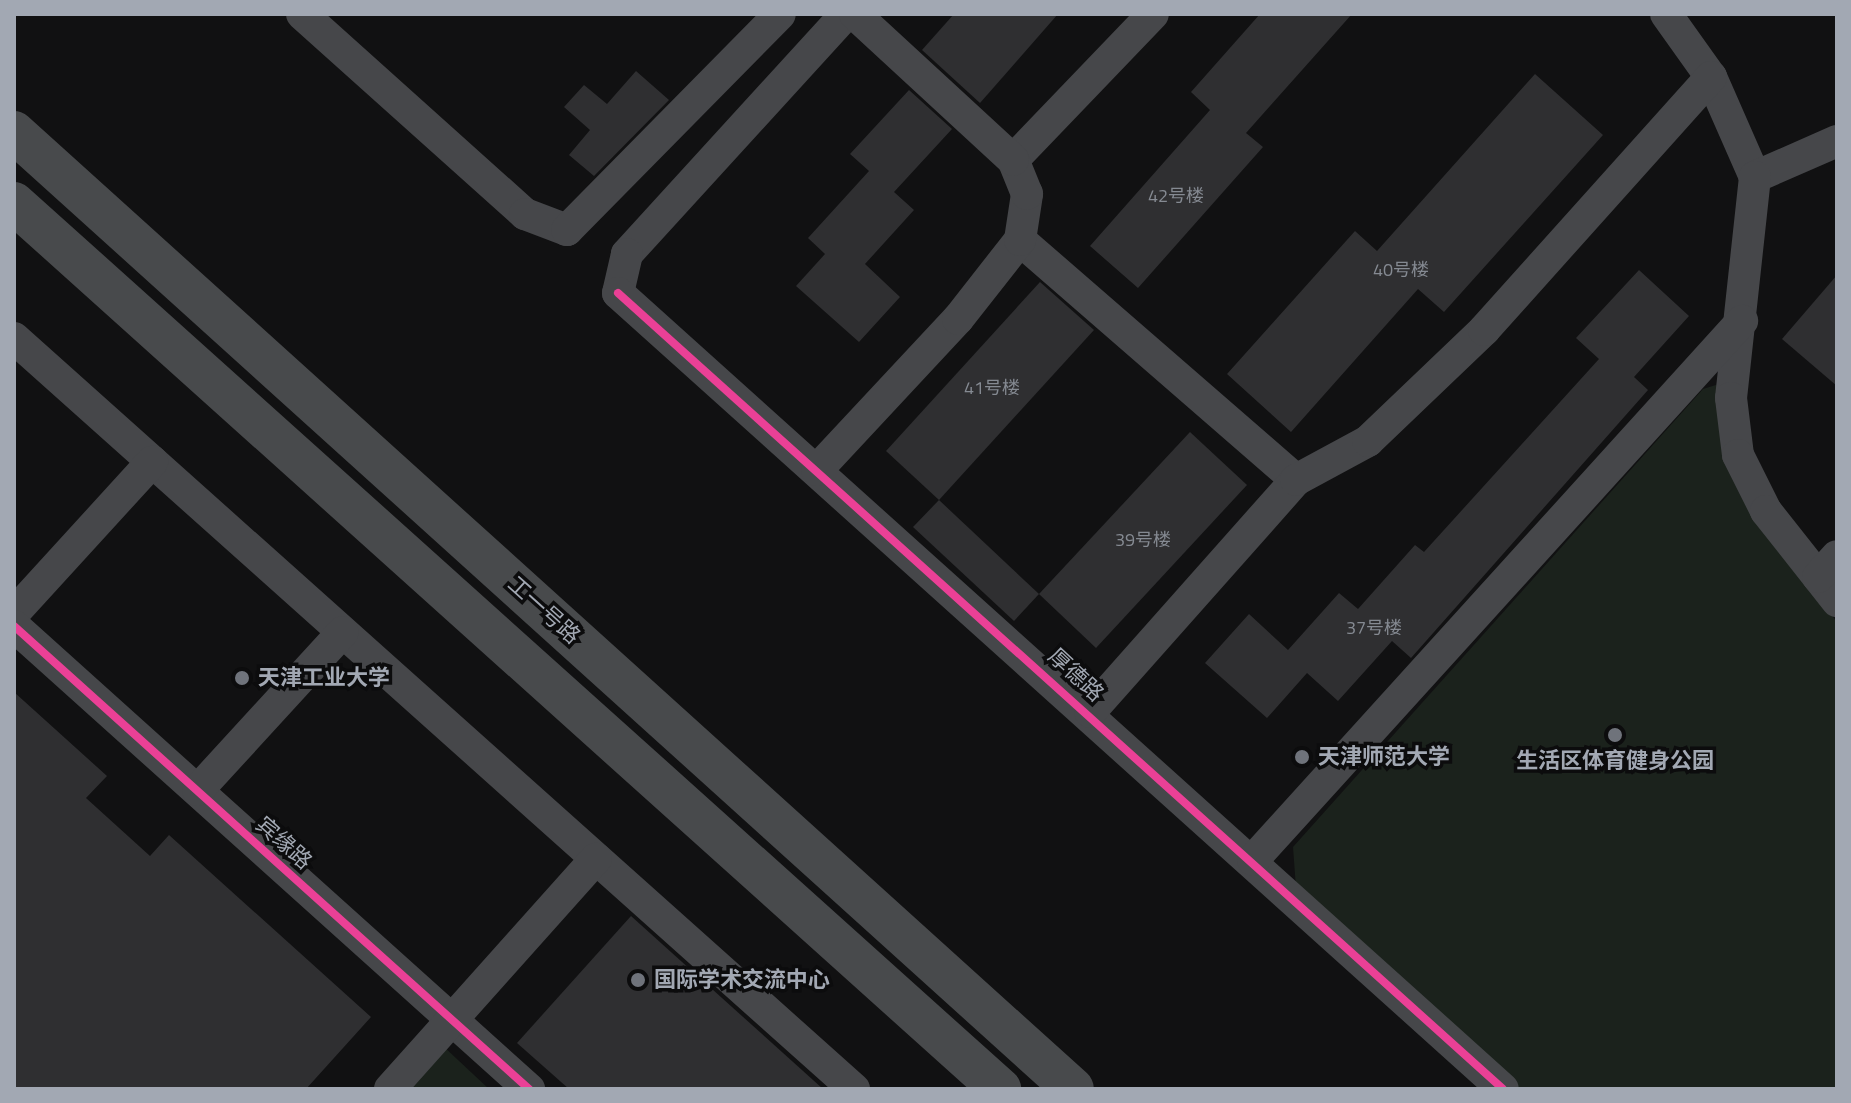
<!DOCTYPE html>
<meta charset="utf-8">
<style>
body{margin:0}
#map{position:relative;width:1851px;height:1103px;overflow:hidden;background:#111112;font-family:"Titillium Web","Noto Sans SC",sans-serif}
div>[style]{position:absolute}
.green>*{inset:0;background:#1b221c}
.building>*{inset:0;background:#2f2f31}
.minor>*{height:32px;margin:-16px;padding:0 16px;transform-origin:16px;border-radius:16px;background:#46474a}
.major>*{height:42px;margin:-21px;padding:0 21px;transform-origin:21px;border-radius:21px;background:#484a4c}
.cycleway>*{height:8px;margin:-4px;padding:0 4px;transform-origin:4px;border-radius:4px;background:#ea4096}
.dots>*{width:22px;height:22px;translate:-50% -50%;box-sizing:border-box;border:4px solid #0c0c0d;border-radius:50%}
span{translate:-50% -50%;white-space:nowrap;text-align:center;line-height:1.15;-webkit-text-stroke:7px #0c0c0d;paint-order:stroke}
.number-label{font-size:18px;color:#858a92}
.number-label span{-webkit-text-stroke-width:0}
.street-label{font-size:22px;color:#a2a8b3}
.poi-label{font-size:22px;color:#a2a8b3;font-weight:700}
.left{translate:0 -50%;text-align:left}
.frame{position:absolute;inset:0;border:16px solid #a2a8b3;pointer-events:none}
</style>
<div id="map">
<div class="green">
<div style="clip-path:polygon(1719px 384px,1796px 569px,1837px 622px,1837px 1089px,1517px 1089px,1296px 888px,1293px 847px,1703px 389px)"></div>
<div style="clip-path:polygon(442px 1045px,489px 1089px,403px 1089px)"></div>
</div>
<div class="building">
<div style="clip-path:polygon(954px 14px,1058px 14px,980px 103px,922px 50px)"></div>
<div style="clip-path:polygon(1260px 14px,1352px 14px,1246px 133px,1263px 147px,1138px 288px,1090px 246px,1210px 110px,1191px 92px)"></div>
<div style="clip-path:polygon(636px 71px,669px 100px,594px 176px,569px 155px,590px 130px,564px 107px,584px 85px,607px 104px)"></div>
<div style="clip-path:polygon(1535px 74px,1603px 135px,1444px 312px,1418px 289px,1291px 432px,1227px 374px,1355px 231px,1377px 251px)"></div>
<div style="clip-path:polygon(909px 90px,952px 129px,894px 192px,914px 210px,865px 264px,900px 297px,859px 342px,796px 286px,825px 254px,808px 238px,869px 171px,850px 154px)"></div>
<div style="clip-path:polygon(1639px 270px,1689px 316px,1634px 377px,1648px 390px,1411px 658px,1392px 641px,1338px 701px,1307px 673px,1267px 718px,1205px 663px,1249px 614px,1288px 650px,1339px 593px,1358px 609px,1415px 545px,1424px 552px,1599px 359px,1576px 338px)"></div>
<div style="clip-path:polygon(1837px 275px,1837px 386px,1782px 339px)"></div>
<div style="clip-path:polygon(1040px 282px,1094px 330px,939px 500px,886px 451px)"></div>
<div style="clip-path:polygon(1190px 432px,1247px 485px,1096px 648px,1039px 594px)"></div>
<div style="clip-path:polygon(939px 500px,1039px 594px,1014px 621px,913px 527px)"></div>
<div style="clip-path:polygon(14px 692px,107px 776px,86px 798px,150px 856px,169px 835px,371px 1017px,306px 1089px,14px 1089px)"></div>
<div style="clip-path:polygon(631px 916px,823px 1089px,569px 1089px,517px 1043px)"></div>
</div>
<div class="minor">
<div style="left:302px;top:14px;width:300px;rotate:41.9deg"></div>
<div style="left:525px;top:214px;width:45px;rotate:20.9deg"></div>
<div style="left:567px;top:230px;width:303px;rotate:-45.4deg"></div>
<div style="left:846px;top:14px;width:325px;rotate:132.4deg"></div>
<div style="left:627px;top:254px;width:40px;rotate:103deg"></div>
<div style="left:618px;top:293px;width:1190px;rotate:41.97deg"></div>
<div style="left:1666px;top:14px;width:77px;rotate:54.5deg"></div>
<div style="left:1711px;top:77px;width:109px;rotate:66.3deg"></div>
<div style="left:1837px;top:141px;width:90px;rotate:156.3deg"></div>
<div style="left:1755px;top:177px;width:222px;rotate:96.2deg"></div>
<div style="left:1731px;top:398px;width:57px;rotate:83deg"></div>
<div style="left:1738px;top:455px;width:63px;rotate:63.4deg"></div>
<div style="left:1766px;top:511px;width:115px;rotate:51.7deg"></div>
<div style="left:1013px;top:160px;width:202px;rotate:-46.2deg"></div>
<div style="left:1020px;top:240px;width:366px;rotate:41deg"></div>
<div style="left:1296px;top:480px;width:310px;rotate:131.6deg"></div>
<div style="left:14px;top:338px;width:1127px;rotate:41.8deg"></div>
<div style="left:817px;top:470px;width:207px;rotate:-47deg"></div>
<div style="left:958px;top:319px;width:100px;rotate:-51.9deg"></div>
<div style="left:1020px;top:240px;width:47px;rotate:-81.3deg"></div>
<div style="left:1027px;top:194px;width:37px;rotate:-112deg"></div>
<div style="left:1013px;top:160px;width:215px;rotate:-137.3deg"></div>
<div style="left:1296px;top:480px;width:82px;rotate:-28.4deg"></div>
<div style="left:1368px;top:441px;width:161px;rotate:-43.7deg"></div>
<div style="left:1484px;top:330px;width:340px;rotate:-48.1deg"></div>
<div style="left:1818px;top:577px;width:28px;rotate:-48deg"></div>
<div style="left:14px;top:613px;width:205px;rotate:-47.6deg"></div>
<div style="left:14px;top:626px;width:693px;rotate:41.96deg"></div>
<div style="left:198px;top:790px;width:214px;rotate:-47.5deg"></div>
<div style="left:1253px;top:860px;width:728px;rotate:-47.78deg"></div>
<div style="left:390px;top:1089px;width:309px;rotate:-48.2deg"></div>
</div>
<div class="major">
<div style="left:14px;top:132px;width:1427px;rotate:42.1deg"></div>
<div style="left:14px;top:203px;width:1326px;rotate:41.94deg"></div>
</div>
<div class="cycleway">
<div style="left:618px;top:293px;width:1190px;rotate:41.97deg"></div>
<div style="left:14px;top:626px;width:693px;rotate:41.96deg"></div>
</div>
<div class="dots">
<div style="left:242px;top:678px;background:#6f737b"></div>
<div style="left:1615px;top:735px;background:#6f737b"></div>
<div style="left:1302px;top:757px;background:#6f737b"></div>
<div style="left:638px;top:980px;background:#6f737b"></div>
</div>
<div class="number-label">
<span style="left:1176px;top:196px">42号楼</span>
<span style="left:1401px;top:270px">40号楼</span>
<span style="left:992px;top:388px">41号楼</span>
<span style="left:1143px;top:540px">39号楼</span>
<span style="left:1374px;top:628px">37号楼</span>
</div>
<div class="street-label">
<span style="left:544px;top:610px;rotate:42deg">工一号路</span>
<span style="left:1076px;top:675px;rotate:43deg">厚德路</span>
<span style="left:284px;top:843px;rotate:42deg">宾缘路</span>
</div>
<div class="poi-label">
<span class="left" style="left:258px;top:678px">天津工业大学</span>
<span class="left" style="left:1318px;top:757px">天津师范大学</span>
<span style="left:1615px;top:761px">生活区体育健身公园</span>
<span class="left" style="left:654px;top:980px">国际学术交流中心</span>
</div>
<div class="frame"></div>
</div>
